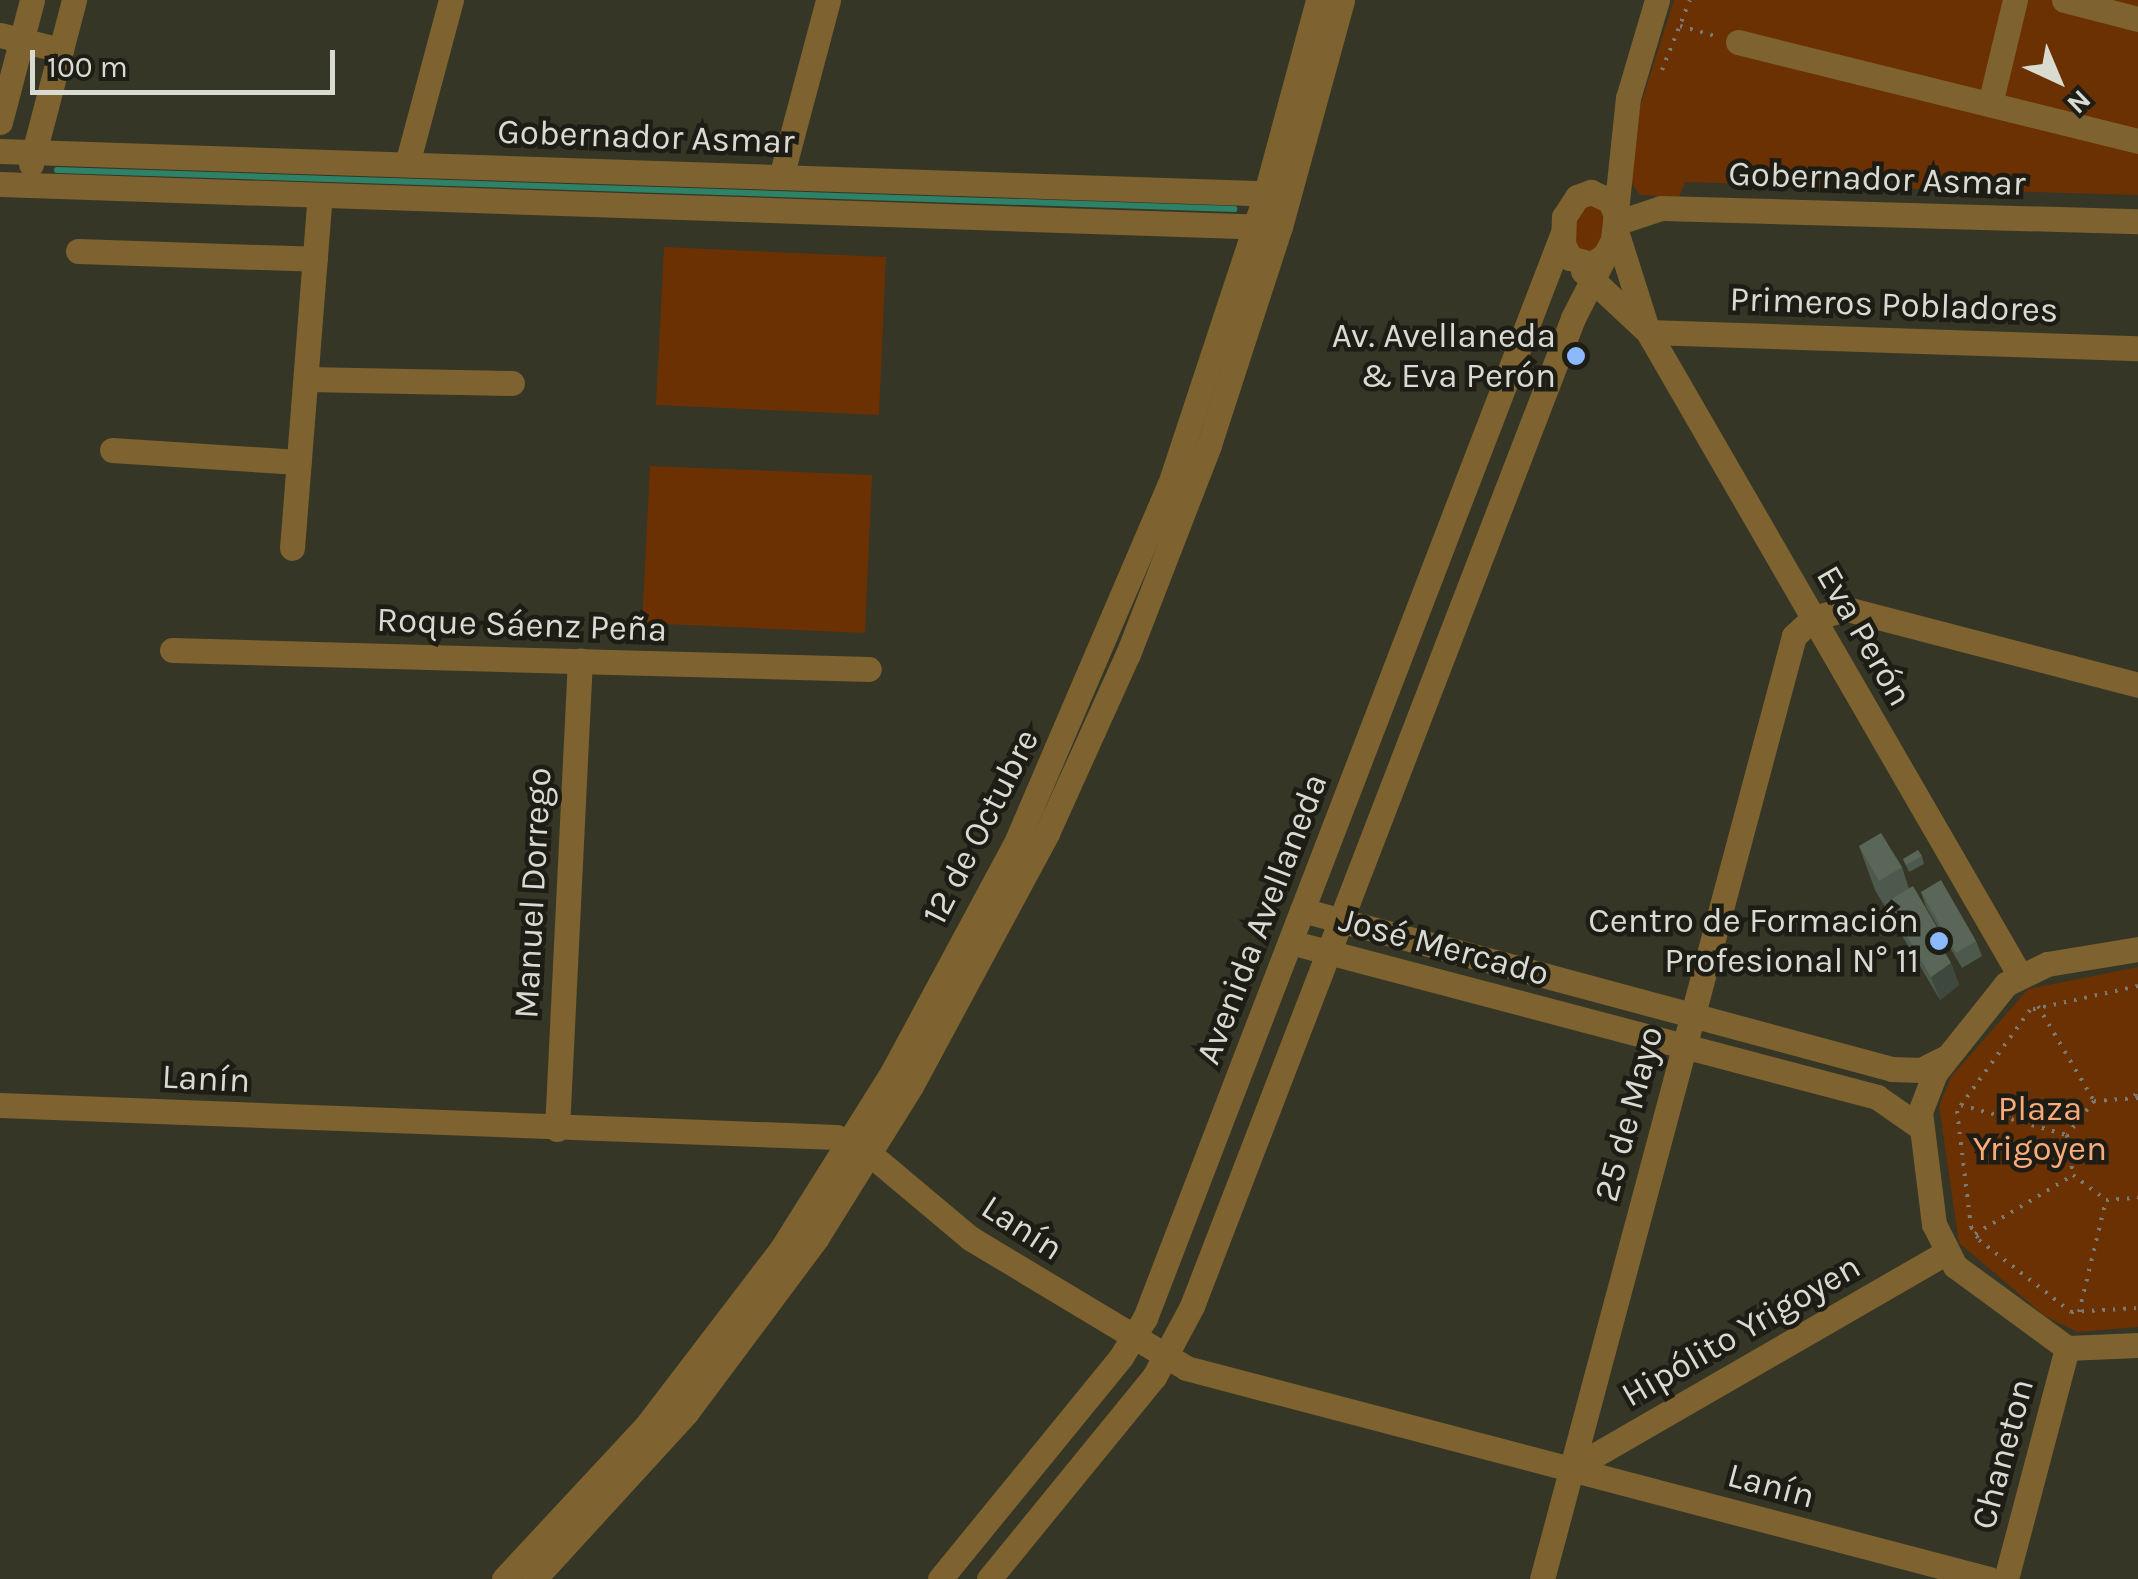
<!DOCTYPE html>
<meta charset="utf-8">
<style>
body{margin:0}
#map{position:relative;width:2138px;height:1579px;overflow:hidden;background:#353626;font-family:Karla,sans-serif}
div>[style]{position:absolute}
.green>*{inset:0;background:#6b3102}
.stream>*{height:6px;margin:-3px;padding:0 3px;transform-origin:3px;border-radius:3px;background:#2e8268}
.path>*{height:4px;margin-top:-2px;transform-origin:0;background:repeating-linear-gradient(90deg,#7b7c6f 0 2.5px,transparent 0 10.5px)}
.minor>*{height:25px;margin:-12.5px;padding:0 12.5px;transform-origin:12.5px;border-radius:12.5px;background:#7e622f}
.wall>*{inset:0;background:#4d594c}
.shaded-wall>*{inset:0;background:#3f483e}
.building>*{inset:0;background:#5a6758}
.dots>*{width:28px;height:28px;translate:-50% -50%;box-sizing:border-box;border:5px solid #1d1d16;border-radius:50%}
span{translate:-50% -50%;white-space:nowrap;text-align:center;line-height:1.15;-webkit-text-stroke:9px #1d1d16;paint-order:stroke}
.street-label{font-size:35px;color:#d9dad0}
.poi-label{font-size:35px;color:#d9dad0}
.right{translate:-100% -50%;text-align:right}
.park-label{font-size:35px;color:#fbaa7a}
.north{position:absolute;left:2008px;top:30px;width:100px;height:100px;-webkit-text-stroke:8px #1d1d16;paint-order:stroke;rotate:136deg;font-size:28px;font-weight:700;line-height:40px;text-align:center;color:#d9dad0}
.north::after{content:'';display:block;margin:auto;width:35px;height:45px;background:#d9dad0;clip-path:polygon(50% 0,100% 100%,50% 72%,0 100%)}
.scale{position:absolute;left:30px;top:50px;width:305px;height:45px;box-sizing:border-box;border:5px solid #d9dad0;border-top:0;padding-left:12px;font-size:30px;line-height:35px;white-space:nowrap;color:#d9dad0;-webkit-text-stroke:8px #1d1d16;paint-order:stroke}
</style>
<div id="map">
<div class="green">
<div style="clip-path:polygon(1674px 0,2138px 0,2138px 195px,1685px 182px,1679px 197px,1640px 195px,1630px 181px,1639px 110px)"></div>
<div style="clip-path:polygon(1584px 201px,1606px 206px,1600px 252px,1576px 250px,1571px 219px)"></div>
<div style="clip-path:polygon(664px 247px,886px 257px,879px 415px,656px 405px)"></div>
<div style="clip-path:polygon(650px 466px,872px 475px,865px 633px,642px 623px)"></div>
<div style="clip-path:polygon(2138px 967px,2138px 1327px,2077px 1332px,2045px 1316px,1959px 1243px,1939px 1106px,1951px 1077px,2028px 989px)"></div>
</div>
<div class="stream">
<div style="left:57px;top:170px;width:1178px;rotate:1.9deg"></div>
</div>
<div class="path">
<div style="left:1680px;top:26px;width:41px;rotate:15.8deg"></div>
<div style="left:1662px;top:70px;width:75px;rotate:-68.2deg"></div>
<div style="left:2138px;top:986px;width:111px;rotate:167.5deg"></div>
<div style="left:2030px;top:1010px;width:125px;rotate:125.9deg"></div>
<div style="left:1957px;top:1111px;width:117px;rotate:83.1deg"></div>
<div style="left:1971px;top:1227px;width:15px;rotate:58deg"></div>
<div style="left:1979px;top:1240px;width:117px;rotate:38deg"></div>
<div style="left:2071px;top:1312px;width:67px;rotate:-3.4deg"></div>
<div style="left:2038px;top:1006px;width:110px;rotate:59.5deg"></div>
<div style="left:2135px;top:1096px;width:10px;rotate:-73deg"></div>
<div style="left:2138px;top:1098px;width:44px;rotate:176.1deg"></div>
<div style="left:2094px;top:1101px;width:43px;rotate:128.5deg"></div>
<div style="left:2067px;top:1135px;width:40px;rotate:81.5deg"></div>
<div style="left:2073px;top:1175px;width:41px;rotate:37.1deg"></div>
<div style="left:2106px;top:1200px;width:32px;rotate:-4deg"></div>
<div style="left:1961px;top:1105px;width:110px;rotate:15.8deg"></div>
<div style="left:1975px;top:1234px;width:114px;rotate:-31deg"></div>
<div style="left:2079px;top:1312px;width:115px;rotate:-76.4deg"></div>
</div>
<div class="minor">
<div style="left:2064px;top:0;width:76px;rotate:14.4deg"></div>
<div style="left:0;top:35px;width:63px;rotate:13.8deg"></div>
<div style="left:1738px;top:42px;width:412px;rotate:13.9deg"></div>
<div style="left:1990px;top:104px;width:107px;rotate:-76.5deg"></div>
<div style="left:0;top:122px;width:126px;rotate:-75.3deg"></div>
<div style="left:0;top:151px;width:1281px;rotate:1.92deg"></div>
<div style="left:31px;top:164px;width:170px;rotate:-75.3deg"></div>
<div style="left:407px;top:164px;width:170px;rotate:-75deg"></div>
<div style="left:781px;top:177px;width:183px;rotate:-75.1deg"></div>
<div style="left:0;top:184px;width:1270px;rotate:1.94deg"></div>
<div style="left:1616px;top:223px;width:47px;rotate:-18.4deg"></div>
<div style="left:1661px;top:208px;width:477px;rotate:1.6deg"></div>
<div style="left:1616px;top:231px;width:106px;rotate:72.4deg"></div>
<div style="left:1648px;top:332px;width:741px;rotate:59.98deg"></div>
<div style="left:78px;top:251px;width:237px;rotate:1.9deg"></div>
<div style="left:1605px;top:255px;width:16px;rotate:145deg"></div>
<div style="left:1592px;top:264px;width:23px;rotate:-165deg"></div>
<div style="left:1570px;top:258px;width:16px;rotate:-117deg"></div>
<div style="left:1563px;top:244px;width:27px;rotate:-88deg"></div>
<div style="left:1564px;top:217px;width:24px;rotate:-57deg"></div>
<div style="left:1577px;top:197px;width:15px;rotate:-20deg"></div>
<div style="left:1591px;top:192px;width:21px;rotate:25deg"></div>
<div style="left:1610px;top:201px;width:15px;rotate:67deg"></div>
<div style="left:1583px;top:271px;width:85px;rotate:43.1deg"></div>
<div style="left:1648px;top:332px;width:490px;rotate:1.9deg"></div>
<div style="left:306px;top:379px;width:206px;rotate:1.1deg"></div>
<div style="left:112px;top:450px;width:187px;rotate:3.7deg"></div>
<div style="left:292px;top:548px;width:354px;rotate:-85.5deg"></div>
<div style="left:172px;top:650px;width:697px;rotate:1.56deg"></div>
<div style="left:1302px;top:910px;width:611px;rotate:15.08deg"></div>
<div style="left:1892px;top:1069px;width:29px;rotate:2deg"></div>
<div style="left:1921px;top:1070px;width:29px;rotate:-27deg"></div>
<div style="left:1290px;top:942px;width:607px;rotate:14.79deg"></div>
<div style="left:1877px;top:1097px;width:52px;rotate:34.9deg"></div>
<div style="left:2138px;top:949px;width:92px;rotate:170.6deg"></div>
<div style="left:2047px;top:964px;width:46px;rotate:154deg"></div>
<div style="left:2006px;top:984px;width:114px;rotate:128.6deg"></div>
<div style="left:1935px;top:1073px;width:42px;rotate:111deg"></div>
<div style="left:1920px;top:1112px;width:113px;rotate:82.9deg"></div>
<div style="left:1934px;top:1224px;width:47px;rotate:63.4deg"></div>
<div style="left:1955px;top:1266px;width:139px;rotate:36.2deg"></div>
<div style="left:2067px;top:1348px;width:71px;rotate:-2.4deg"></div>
<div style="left:0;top:1105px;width:837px;rotate:2.19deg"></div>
<div style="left:836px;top:1137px;width:30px;rotate:23deg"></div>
<div style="left:864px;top:1149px;width:138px;rotate:40deg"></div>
<div style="left:970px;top:1238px;width:252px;rotate:31deg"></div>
<div style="left:1186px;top:1368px;width:830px;rotate:14.72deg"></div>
<div style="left:557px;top:1129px;width:469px;rotate:-87.2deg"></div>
<div style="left:1571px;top:1469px;width:432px;rotate:-30deg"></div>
<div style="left:504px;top:1579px;width:210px;rotate:-47.1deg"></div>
<div style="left:647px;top:1425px;width:220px;rotate:-52.6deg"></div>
<div style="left:781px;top:1250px;width:209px;rotate:-57.9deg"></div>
<div style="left:892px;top:1073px;width:259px;rotate:-61.7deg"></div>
<div style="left:1015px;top:845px;width:393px;rotate:-66.8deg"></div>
<div style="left:1170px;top:484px;width:306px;rotate:-71.7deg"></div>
<div style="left:1266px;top:193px;width:200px;rotate:-74.9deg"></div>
<div style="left:534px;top:1579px;width:225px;rotate:-47.5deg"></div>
<div style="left:686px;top:1413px;width:219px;rotate:-53.3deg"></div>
<div style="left:817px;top:1237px;width:178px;rotate:-58.1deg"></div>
<div style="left:911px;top:1086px;width:287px;rotate:-61.7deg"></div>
<div style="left:1047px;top:833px;width:196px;rotate:-65.7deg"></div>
<div style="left:1128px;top:654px;width:224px;rotate:-68.8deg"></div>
<div style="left:1209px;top:445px;width:229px;rotate:-72deg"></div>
<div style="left:1280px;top:227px;width:235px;rotate:-74.7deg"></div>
<div style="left:940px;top:1579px;width:286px;rotate:-50.8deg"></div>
<div style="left:1121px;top:1357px;width:46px;rotate:-58.4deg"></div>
<div style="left:1145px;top:1318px;width:1161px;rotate:-68.94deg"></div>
<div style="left:989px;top:1579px;width:261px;rotate:-50.8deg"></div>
<div style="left:1154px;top:1377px;width:81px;rotate:-61.8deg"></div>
<div style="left:1192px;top:1306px;width:1059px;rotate:-68.91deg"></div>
<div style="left:1573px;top:318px;width:88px;rotate:-62.9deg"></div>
<div style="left:1613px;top:240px;width:143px;rotate:-84deg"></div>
<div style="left:1628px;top:98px;width:102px;rotate:-73.5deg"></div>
<div style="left:1542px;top:1579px;width:976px;rotate:-75.04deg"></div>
<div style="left:1794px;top:636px;width:26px;rotate:-43deg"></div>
<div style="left:1813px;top:618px;width:35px;rotate:-15deg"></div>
<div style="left:1847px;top:609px;width:301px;rotate:14.6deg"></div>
<div style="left:2006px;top:1579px;width:239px;rotate:-75.2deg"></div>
</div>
<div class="wall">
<div style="clip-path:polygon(1859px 846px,1902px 867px,1909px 889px,1938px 929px,1947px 952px,1945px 953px,1951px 963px,1959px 985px,1940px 1000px,1875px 890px)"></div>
<div style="clip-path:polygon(1922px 856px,1924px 864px,1909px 872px,1903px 859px)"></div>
<div style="clip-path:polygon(1921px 892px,1976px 941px,1982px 956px,1962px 968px,1926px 907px)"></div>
</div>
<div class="shaded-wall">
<div style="clip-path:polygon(1951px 963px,1959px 985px,1940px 1000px,1931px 977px)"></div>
</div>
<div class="building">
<div style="clip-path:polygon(1881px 833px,1902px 867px,1879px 881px,1859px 846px)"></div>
<div style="clip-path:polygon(1918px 850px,1922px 856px,1906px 865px,1903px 859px)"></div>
<div style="clip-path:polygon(1941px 880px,1976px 941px,1956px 953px,1921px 892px)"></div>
<div style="clip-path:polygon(1913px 886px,1938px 929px,1933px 932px,1951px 963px,1931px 977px,1887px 902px)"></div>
</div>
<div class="dots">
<div style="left:1576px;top:356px;background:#8bb9fc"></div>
<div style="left:1939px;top:941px;background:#8bb9fc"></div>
</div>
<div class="street-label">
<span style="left:646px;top:137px;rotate:2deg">Gobernador Asmar</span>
<span style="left:1877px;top:179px;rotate:2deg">Gobernador Asmar</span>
<span style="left:1894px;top:305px;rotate:2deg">Primeros Pobladores</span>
<span style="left:522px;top:625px;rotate:2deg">Roque Sáenz Peña</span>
<span style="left:1864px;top:636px;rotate:60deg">Eva Perón</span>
<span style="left:981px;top:827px;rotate:-63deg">12 de Octubre</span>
<span style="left:533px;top:893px;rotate:-87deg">Manuel Dorrego</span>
<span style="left:1262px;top:919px;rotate:-69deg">Avenida Avellaneda</span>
<span style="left:1444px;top:947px;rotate:15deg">José Mercado</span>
<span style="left:206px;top:1079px;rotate:3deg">Lanín</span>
<span style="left:1629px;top:1114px;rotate:-75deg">25 de Mayo</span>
<span style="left:1022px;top:1228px;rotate:33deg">Lanín</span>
<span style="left:1741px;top:1331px;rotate:-30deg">Hipólito Yrigoyen</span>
<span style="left:2003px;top:1454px;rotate:-75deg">Chaneton</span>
<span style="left:1771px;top:1486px;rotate:15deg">Lanín</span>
</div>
<div class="poi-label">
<span class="right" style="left:1556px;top:356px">Av. Avellaneda<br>&amp; Eva Perón</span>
<span class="right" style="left:1919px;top:941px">Centro de Formación<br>Profesional N° 11</span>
</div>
<div class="park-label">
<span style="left:2040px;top:1129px">Plaza<br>Yrigoyen</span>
</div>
<div class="north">N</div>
<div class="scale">100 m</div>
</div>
